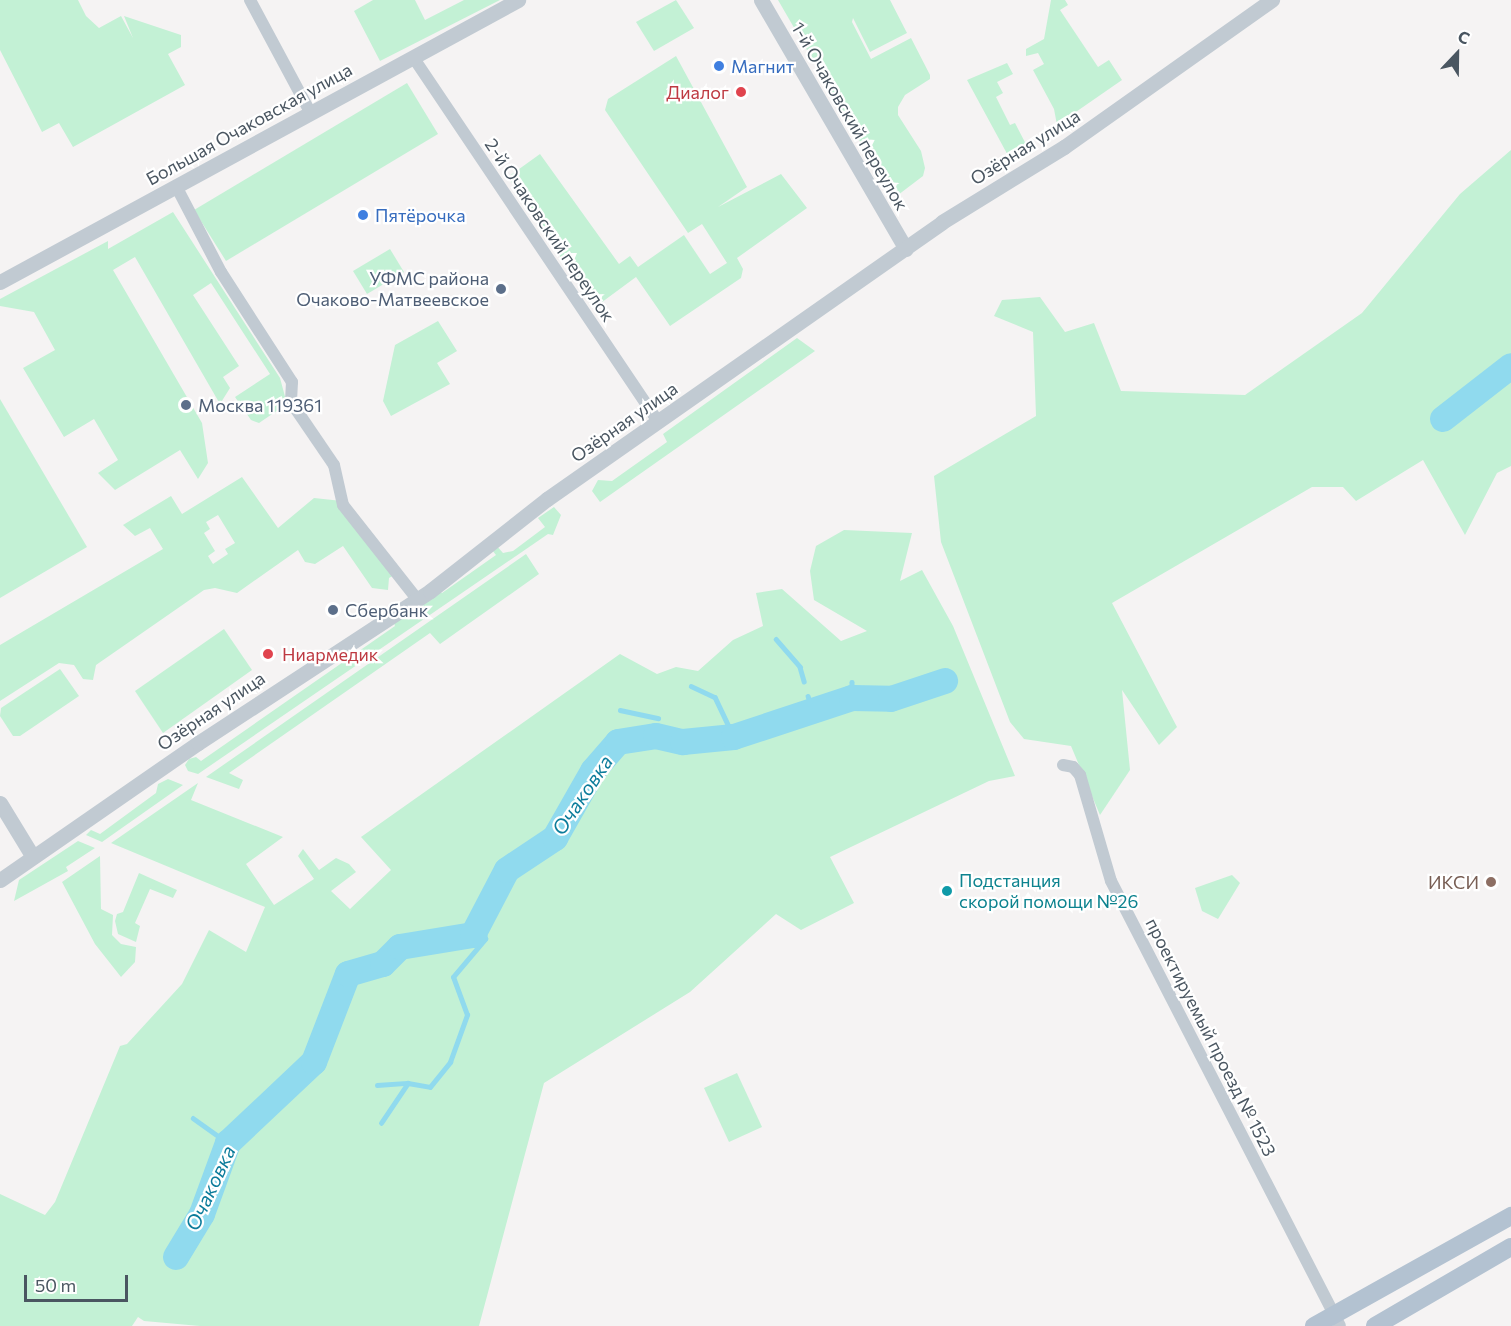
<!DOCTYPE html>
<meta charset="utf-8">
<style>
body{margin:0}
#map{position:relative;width:1511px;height:1326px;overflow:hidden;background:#f5f3f3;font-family:Commissioner,sans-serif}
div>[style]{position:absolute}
.green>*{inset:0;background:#c3f1d5}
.stream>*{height:4.5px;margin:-2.25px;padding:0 2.25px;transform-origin:2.25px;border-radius:2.25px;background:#90daee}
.river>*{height:26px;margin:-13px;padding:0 13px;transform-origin:13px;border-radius:13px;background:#90daee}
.minor>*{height:12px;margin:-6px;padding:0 6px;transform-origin:6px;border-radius:6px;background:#c1cad2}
.tertiary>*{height:15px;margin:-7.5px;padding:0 7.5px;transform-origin:7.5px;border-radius:7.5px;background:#c1cad2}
.primary>*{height:18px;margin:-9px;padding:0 9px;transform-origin:9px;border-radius:9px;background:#b3c2d1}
.dots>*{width:16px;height:16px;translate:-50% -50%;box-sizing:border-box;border:3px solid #fff;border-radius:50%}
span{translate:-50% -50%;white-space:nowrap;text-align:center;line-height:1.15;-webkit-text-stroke:4.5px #fff;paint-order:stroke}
.shop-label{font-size:18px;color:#366cbe}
.left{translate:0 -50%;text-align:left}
.health-label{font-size:18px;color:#be3a42}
.right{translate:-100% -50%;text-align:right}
.street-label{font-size:18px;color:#4a5661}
.service-label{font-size:18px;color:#4e5e75}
.culture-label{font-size:18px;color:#0d838f}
.education-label{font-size:18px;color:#785e54}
.water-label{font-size:20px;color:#0c7c9b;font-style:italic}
.north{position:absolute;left:1427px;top:24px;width:60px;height:60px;-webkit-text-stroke:4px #fff;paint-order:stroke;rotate:22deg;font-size:16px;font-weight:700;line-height:24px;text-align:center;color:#4a5661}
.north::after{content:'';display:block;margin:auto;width:21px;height:27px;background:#4a5661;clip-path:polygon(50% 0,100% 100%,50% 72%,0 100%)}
.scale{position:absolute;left:24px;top:1275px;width:104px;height:27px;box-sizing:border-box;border:3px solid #4a5661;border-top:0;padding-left:8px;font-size:18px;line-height:21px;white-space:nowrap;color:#4a5661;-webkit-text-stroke:4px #fff;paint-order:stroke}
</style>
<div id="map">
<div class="green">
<i style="clip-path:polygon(0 0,78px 0,86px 16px,99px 28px,121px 16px,133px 38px,124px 16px,181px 35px,181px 47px,168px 54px,185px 85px,73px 147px,59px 123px,42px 132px,0 50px)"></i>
<i style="clip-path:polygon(373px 0,415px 0,425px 20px,464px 0,500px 0,380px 61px,354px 11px)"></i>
<i style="clip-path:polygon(676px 0,694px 28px,654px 51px,636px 22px)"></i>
<i style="clip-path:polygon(778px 0,890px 0,907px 33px,870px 52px,853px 18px,852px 22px,871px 59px,911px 38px,930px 75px,930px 79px,905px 95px,898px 107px,898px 115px,921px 151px,925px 168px,923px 176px,898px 195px,891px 195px)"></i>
<i style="clip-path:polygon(1051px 0,1065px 0,1068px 5px,1060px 10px,1098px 67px,1109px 60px,1122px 80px,1057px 125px,1054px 109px,1033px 70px,1044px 64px,1038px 53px,1026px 56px,1026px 49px,1044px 39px)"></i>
<i style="clip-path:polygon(676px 56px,747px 187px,718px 207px,781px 174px,807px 208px,737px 258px,743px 269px,741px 278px,670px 326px,636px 277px,594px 308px,508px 177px,540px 154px,619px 264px,630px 256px,638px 267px,684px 235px,710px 274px,727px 263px,702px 224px,688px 233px,605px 110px,608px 99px)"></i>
<i style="clip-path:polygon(1007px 63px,1013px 74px,997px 82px,1003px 93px,996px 97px,1010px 125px,1015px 123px,1029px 150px,1011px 161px,967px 80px)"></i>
<i style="clip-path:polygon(407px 83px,438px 134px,226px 261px,194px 210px)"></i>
<i style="clip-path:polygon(1511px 150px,1511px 466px,1497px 473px,1465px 535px,1423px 460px,1356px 501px,1343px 487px,1312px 487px,1112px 603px,1177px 727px,1159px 745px,1122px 690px,1130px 770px,1100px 815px,1071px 746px,1024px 739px,1010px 722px,941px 542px,934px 476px,1036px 416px,1033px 332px,994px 316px,1002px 300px,1040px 297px,1065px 332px,1094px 323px,1121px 391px,1245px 395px,1362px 313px,1460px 194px)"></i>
<i style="clip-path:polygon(173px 212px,280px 378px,287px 404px,259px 423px,251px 420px,235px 397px,270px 374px,211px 283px,193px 295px,239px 366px,223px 377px,230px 388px,220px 404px,135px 257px,113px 270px,202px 423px,208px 463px,198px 479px,180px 450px,115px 490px,98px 473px,118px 460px,94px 419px,64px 437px,23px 368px,55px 350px,34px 312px,0 306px,0 299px,108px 241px,108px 249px)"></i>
<i style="clip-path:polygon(390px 249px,404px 272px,367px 294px,353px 271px)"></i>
<i style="clip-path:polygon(438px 321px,457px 351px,437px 363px,450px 384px,391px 416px,383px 401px,395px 345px)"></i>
<i style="clip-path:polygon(797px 338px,815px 351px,600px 502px,592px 491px,598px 480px,612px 481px,667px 442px,663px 434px)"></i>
<i style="clip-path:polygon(0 399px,87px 547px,0 598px)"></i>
<i style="clip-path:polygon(evenodd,242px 477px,278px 528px,314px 498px,342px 501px,396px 574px,389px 578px,388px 590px,372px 588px,343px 546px,315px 564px,305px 562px,298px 550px,237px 593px,215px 588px,204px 590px,96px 665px,93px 680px,83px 679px,74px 665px,59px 663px,0 701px,0 645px,163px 549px,150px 528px,135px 536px,123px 525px,171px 496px,182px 514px,242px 477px,218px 515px,235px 543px,225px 549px,228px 554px,213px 564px,208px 556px,215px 551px,204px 533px,210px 529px,206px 522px,218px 515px)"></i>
<i style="clip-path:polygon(554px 507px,561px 515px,553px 535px,548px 534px,198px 774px,188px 771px,185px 765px,189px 759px,196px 757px,201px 761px,395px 626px,393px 620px,437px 590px,442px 593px,496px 555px,492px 550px,496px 545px,503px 553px,513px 551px,545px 527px,538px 518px)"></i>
<i style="clip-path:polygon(844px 530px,912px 533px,900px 581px,922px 570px,953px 626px,1015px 776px,989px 781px,830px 857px,854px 903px,801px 930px,776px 914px,690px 992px,544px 1083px,479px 1326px,200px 1326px,144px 1321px,138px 1317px,132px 1326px,0 1326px,0 1194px,45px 1215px,55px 1202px,120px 1046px,127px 1044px,182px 984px,209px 930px,246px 952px,265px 907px,111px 843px,198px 783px,191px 800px,283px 837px,246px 864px,274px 905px,314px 879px,298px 856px,303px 849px,319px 870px,336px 858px,349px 864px,356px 872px,331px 891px,350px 909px,391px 870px,361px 837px,620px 654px,657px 674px,676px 667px,698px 671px,733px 640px,763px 626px,756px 593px,782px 589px,841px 641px,867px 631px,814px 600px,810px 571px,816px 546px)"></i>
<i style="clip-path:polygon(526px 554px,539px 574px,440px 644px,430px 633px,229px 773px,243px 780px,239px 789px,206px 777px)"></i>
<i style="clip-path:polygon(224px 629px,252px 670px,163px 733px,135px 691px)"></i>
<i style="clip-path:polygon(60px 669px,79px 696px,20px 736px,13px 736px,0 716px,1px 708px)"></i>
<i style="clip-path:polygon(168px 779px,183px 785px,102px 842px,86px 835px,91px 830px,100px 834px,156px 793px,158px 784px)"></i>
<i style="clip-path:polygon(78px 841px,95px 848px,66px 867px,68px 871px,14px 901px,19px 880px)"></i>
<i style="clip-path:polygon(100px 856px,101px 909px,113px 915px,112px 935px,121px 944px,136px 947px,135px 962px,121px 977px,95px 944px,62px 882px)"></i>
<i style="clip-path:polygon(139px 873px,177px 890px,173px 898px,150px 889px,135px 923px,140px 926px,136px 942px,118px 934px,115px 921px,117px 914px,123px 912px)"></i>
<i style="clip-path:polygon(1232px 875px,1240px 883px,1218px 919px,1202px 911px,1195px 888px)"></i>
<i style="clip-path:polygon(737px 1073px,762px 1127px,729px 1142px,704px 1088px)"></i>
</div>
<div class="stream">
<i style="left:776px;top:639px;width:37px;rotate:49deg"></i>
<i style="left:800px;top:667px;width:15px;rotate:74deg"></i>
<i style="left:852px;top:682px;width:16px;rotate:90deg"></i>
<i style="left:691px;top:686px;width:26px;rotate:25deg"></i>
<i style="left:715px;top:697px;width:44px;rotate:64.6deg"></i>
<i style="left:808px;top:696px;width:19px;rotate:72deg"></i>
<i style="left:620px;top:710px;width:39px;rotate:12deg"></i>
<i style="left:377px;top:1085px;width:30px;rotate:-4deg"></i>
<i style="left:193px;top:1118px;width:43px;rotate:35.5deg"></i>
<i style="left:381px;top:1123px;width:48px;rotate:-56deg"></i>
<i style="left:408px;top:1083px;width:22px;rotate:10deg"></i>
<i style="left:430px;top:1087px;width:32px;rotate:-51deg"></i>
<i style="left:450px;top:1062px;width:50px;rotate:-70.1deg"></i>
<i style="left:467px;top:1015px;width:40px;rotate:-110.2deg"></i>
<i style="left:453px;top:977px;width:50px;rotate:-49.9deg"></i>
<i style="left:485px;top:939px;width:22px;rotate:-98deg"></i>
</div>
<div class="river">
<i style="left:1443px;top:419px;width:86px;rotate:-37.9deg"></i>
<i style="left:176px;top:1257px;width:50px;rotate:-58.8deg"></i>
<i style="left:202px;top:1214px;width:76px;rotate:-69.9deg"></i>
<i style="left:228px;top:1143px;width:118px;rotate:-43.3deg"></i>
<i style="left:314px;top:1062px;width:94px;rotate:-68.9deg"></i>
<i style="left:348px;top:974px;width:36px;rotate:-16deg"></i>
<i style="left:383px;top:964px;width:24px;rotate:-45deg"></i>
<i style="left:400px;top:947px;width:74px;rotate:-9.3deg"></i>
<i style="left:473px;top:935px;width:73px;rotate:-62.4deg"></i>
<i style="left:507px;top:870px;width:58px;rotate:-33.7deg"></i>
<i style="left:555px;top:838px;width:77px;rotate:-60.4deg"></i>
<i style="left:593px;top:771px;width:38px;rotate:-49deg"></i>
<i style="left:618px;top:742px;width:38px;rotate:-9deg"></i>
<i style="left:656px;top:736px;width:28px;rotate:13deg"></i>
<i style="left:683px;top:742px;width:51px;rotate:-5.6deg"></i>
<i style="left:734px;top:737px;width:124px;rotate:-18.3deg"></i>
<i style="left:852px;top:698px;width:39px;rotate:1deg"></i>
<i style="left:891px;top:699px;width:57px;rotate:-18.4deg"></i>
</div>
<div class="minor">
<i style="left:250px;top:0;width:127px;rotate:61.8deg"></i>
<i style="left:413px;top:57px;width:440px;rotate:56.1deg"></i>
<i style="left:176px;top:186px;width:97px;rotate:62.4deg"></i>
<i style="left:221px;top:272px;width:131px;rotate:57.2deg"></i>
<i style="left:292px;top:382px;width:20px;rotate:93deg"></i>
<i style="left:291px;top:402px;width:76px;rotate:55.7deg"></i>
<i style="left:334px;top:465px;width:41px;rotate:77.3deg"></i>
<i style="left:343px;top:505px;width:120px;rotate:51.8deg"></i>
<i style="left:1063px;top:765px;width:10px;rotate:11deg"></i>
<i style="left:1073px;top:767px;width:11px;rotate:49deg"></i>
<i style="left:1080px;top:775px;width:110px;rotate:73.7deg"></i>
<i style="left:1111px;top:881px;width:500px;rotate:62.77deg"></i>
</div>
<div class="tertiary">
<i style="left:761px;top:0;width:288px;rotate:59.8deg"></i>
<i style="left:0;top:282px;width:590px;rotate:-28.56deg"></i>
<i style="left:0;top:803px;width:63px;rotate:58.6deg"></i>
<i style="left:0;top:880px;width:241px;rotate:-34.7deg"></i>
<i style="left:198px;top:743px;width:277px;rotate:-33.2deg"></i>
<i style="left:430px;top:591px;width:149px;rotate:-38.2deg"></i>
<i style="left:547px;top:499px;width:482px;rotate:-35deg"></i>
<i style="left:942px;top:222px;width:143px;rotate:-31.6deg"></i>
<i style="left:1064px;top:147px;width:255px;rotate:-35.3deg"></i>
</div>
<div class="primary">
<i style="left:1314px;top:1326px;width:226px;rotate:-29.2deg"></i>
<i style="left:1375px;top:1326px;width:157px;rotate:-30.2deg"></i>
</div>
<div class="dots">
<i style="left:719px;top:66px;background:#3f7fe0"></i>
<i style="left:741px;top:92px;background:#e0444e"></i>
<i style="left:363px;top:215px;background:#3f7fe0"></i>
<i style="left:501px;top:289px;background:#5c6f8a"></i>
<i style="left:186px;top:405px;background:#5c6f8a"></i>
<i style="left:333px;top:610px;background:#5c6f8a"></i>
<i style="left:268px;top:654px;background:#e0444e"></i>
<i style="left:1491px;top:882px;background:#8d6e63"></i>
<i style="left:947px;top:891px;background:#0f9aa8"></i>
</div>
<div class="shop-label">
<span class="left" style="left:731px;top:66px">Магнит</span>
<span class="left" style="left:375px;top:215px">Пятёрочка</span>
</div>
<div class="health-label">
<span class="right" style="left:729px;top:92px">Диалог</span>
<span class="left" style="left:282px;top:654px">Ниармедик</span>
</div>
<div class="street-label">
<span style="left:850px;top:116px;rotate:60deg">1-й Очаковский переулок</span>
<span style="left:249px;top:124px;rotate:-29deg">Большая Очаковская улица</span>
<span style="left:1025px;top:147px;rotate:-32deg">Озёрная улица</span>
<span style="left:550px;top:230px;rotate:56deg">2-й Очаковский переулок</span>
<span style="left:624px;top:422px;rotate:-35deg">Озёрная улица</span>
<span style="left:211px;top:711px;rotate:-34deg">Озёрная улица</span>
<span style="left:1211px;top:1037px;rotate:63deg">проектируемый проезд № 1523</span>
</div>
<div class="service-label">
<span class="right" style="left:489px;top:289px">УФМС района<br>Очаково-Матвеевское</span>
<span class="left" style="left:198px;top:405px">Москва 119361</span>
<span class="left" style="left:345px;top:610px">Сбербанк</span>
</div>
<div class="culture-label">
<span class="left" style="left:959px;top:891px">Подстанция<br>скорой помощи №26</span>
</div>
<div class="education-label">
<span class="right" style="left:1479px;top:882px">ИКСИ</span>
</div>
<div class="water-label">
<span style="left:582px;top:795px;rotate:-56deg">Очаковка</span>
<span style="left:210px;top:1188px;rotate:-65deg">Очаковка</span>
</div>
<div class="north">С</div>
<div class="scale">50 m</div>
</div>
